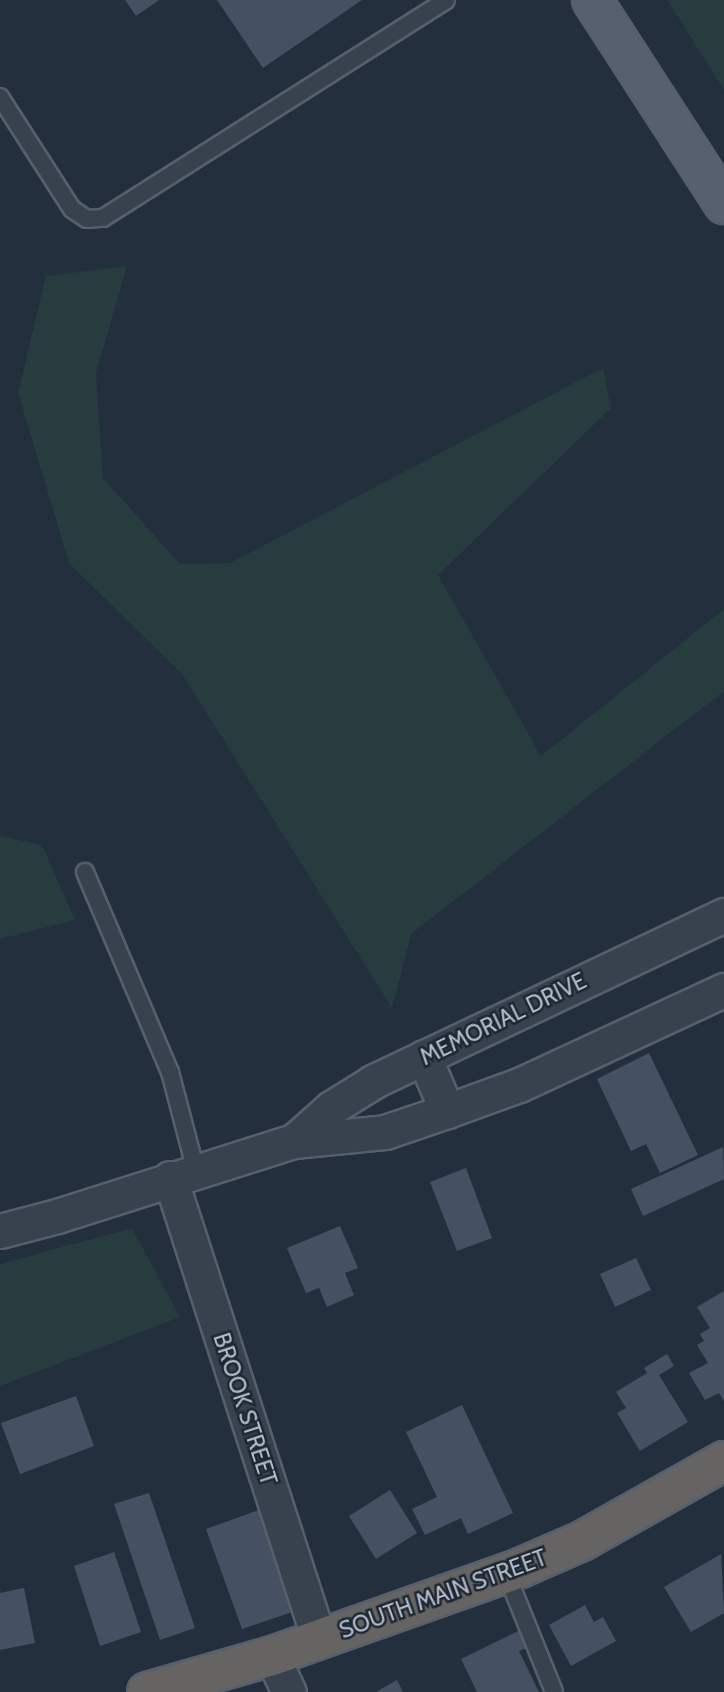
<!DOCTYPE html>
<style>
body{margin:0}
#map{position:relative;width:724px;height:1692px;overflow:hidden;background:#242f3e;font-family:Cabin,sans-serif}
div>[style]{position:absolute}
.green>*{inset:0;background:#263c3f}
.building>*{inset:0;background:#455162}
.roads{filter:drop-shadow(2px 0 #565f6c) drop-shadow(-2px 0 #565f6c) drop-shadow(0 2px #565f6c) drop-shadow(0 -2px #565f6c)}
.service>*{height:16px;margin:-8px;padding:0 8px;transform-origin:8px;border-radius:8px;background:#38414e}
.minor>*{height:33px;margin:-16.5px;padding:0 16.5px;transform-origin:16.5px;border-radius:16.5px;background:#38414e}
.primary>*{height:38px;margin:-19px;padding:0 19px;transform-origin:19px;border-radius:19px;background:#56606e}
.trunk>*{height:38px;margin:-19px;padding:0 19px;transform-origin:19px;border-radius:19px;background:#656462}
span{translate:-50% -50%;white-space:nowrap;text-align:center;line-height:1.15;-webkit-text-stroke:5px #1d2633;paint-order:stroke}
.street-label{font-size:23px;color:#b4bcc9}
</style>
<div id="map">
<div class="green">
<i style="clip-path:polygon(667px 0,724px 0,724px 90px)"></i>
<i style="clip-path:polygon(127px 266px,96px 373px,103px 478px,180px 564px,230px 563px,603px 368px,611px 408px,438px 575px,541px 756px,724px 609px,724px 691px,411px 934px,392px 1008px,182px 674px,69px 563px,18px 393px,46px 276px)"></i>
<i style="clip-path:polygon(0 836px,42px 845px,75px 920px,0 939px)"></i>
<i style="clip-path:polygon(132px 1228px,180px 1317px,0 1386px,0 1264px)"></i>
</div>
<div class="building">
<i style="clip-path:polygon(125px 0,159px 0,136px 16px)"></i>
<i style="clip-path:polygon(217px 0,362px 0,263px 68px)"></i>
<i style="clip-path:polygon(649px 1053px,698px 1155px,660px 1173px,646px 1144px,631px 1151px,597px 1079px)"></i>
<i style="clip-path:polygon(723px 1147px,724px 1179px,643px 1216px,631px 1189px)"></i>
<i style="clip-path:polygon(466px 1168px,492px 1238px,457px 1251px,430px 1182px)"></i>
<i style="clip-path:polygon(340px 1226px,358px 1268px,345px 1273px,354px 1295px,327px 1307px,319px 1288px,306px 1293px,287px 1248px)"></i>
<i style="clip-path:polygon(636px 1258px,651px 1290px,615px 1307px,600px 1274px)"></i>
<i style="clip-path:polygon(724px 1291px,724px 1401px,719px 1393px,705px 1400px,689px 1373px,708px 1363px,697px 1345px,704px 1341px,700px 1334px,710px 1328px,697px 1307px)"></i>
<i style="clip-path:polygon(667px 1354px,674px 1366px,659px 1375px,688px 1422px,640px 1451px,617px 1413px,626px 1408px,616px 1392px,647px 1373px,644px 1368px)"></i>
<i style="clip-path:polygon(76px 1396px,94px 1446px,20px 1474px,1px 1423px)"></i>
<i style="clip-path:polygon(462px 1405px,513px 1513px,468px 1534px,461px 1518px,425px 1535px,412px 1509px,437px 1497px,406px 1432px)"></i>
<i style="clip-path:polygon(390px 1490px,417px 1533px,376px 1559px,349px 1516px)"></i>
<i style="clip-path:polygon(149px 1493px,195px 1628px,160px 1640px,114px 1504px)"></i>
<i style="clip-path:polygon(259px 1510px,295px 1611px,242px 1629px,206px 1529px)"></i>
<i style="clip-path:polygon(114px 1552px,141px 1632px,100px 1646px,74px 1566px)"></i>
<i style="clip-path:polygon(721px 1554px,724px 1613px,691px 1632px,664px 1587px)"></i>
<i style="clip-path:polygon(24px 1588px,35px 1643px,0 1650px,0 1593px)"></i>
<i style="clip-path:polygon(585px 1605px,594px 1622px,603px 1617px,616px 1641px,571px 1666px,549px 1625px)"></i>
<i style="clip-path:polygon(522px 1629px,530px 1646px,519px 1651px,539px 1692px,477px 1692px,461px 1659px)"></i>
<i style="clip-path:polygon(397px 1680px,403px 1692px,376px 1692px)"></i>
</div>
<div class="roads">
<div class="service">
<i style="left:0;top:97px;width:133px;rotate:57.3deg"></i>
<i style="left:72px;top:209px;width:18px;rotate:34deg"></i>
<i style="left:87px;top:219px;width:16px;rotate:-4deg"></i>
<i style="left:103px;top:218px;width:406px;rotate:-32.4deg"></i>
<i style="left:85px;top:872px;width:217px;rotate:67deg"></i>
<i style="left:170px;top:1072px;width:102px;rotate:75.3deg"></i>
<i style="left:506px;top:1573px;width:128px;rotate:68deg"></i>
</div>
<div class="minor">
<i style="left:724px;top:915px;width:389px;rotate:154.6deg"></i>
<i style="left:373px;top:1082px;width:49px;rotate:148.2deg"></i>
<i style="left:331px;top:1108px;width:50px;rotate:138.3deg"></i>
<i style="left:294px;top:1141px;width:91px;rotate:-5.6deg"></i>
<i style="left:385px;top:1132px;width:65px;rotate:-18.7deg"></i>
<i style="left:447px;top:1111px;width:77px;rotate:-19.9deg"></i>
<i style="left:519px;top:1085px;width:226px;rotate:-24.9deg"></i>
<i style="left:424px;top:1057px;width:59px;rotate:66.9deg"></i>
<i style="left:170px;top:1178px;width:484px;rotate:72.1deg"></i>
<i style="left:0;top:1231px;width:59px;rotate:-14.7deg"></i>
<i style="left:57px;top:1216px;width:249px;rotate:-17.6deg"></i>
<i style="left:272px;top:1656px;width:40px;rotate:65deg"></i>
</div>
<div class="primary">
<i style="left:592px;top:0;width:243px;rotate:57.1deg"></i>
</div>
<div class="trunk">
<i style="left:147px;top:1692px;width:130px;rotate:-16.1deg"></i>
<i style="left:272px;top:1656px;width:263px;rotate:-19.5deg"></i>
<i style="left:520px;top:1568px;width:68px;rotate:-23.5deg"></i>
<i style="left:582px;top:1541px;width:163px;rotate:-29.4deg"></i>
</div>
</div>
<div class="street-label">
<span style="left:503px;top:1019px;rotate:-26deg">MEMORIAL DRIVE</span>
<span style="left:245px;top:1409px;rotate:72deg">BROOK STREET</span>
<span style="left:443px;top:1594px;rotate:-20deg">SOUTH MAIN STREET</span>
</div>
</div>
